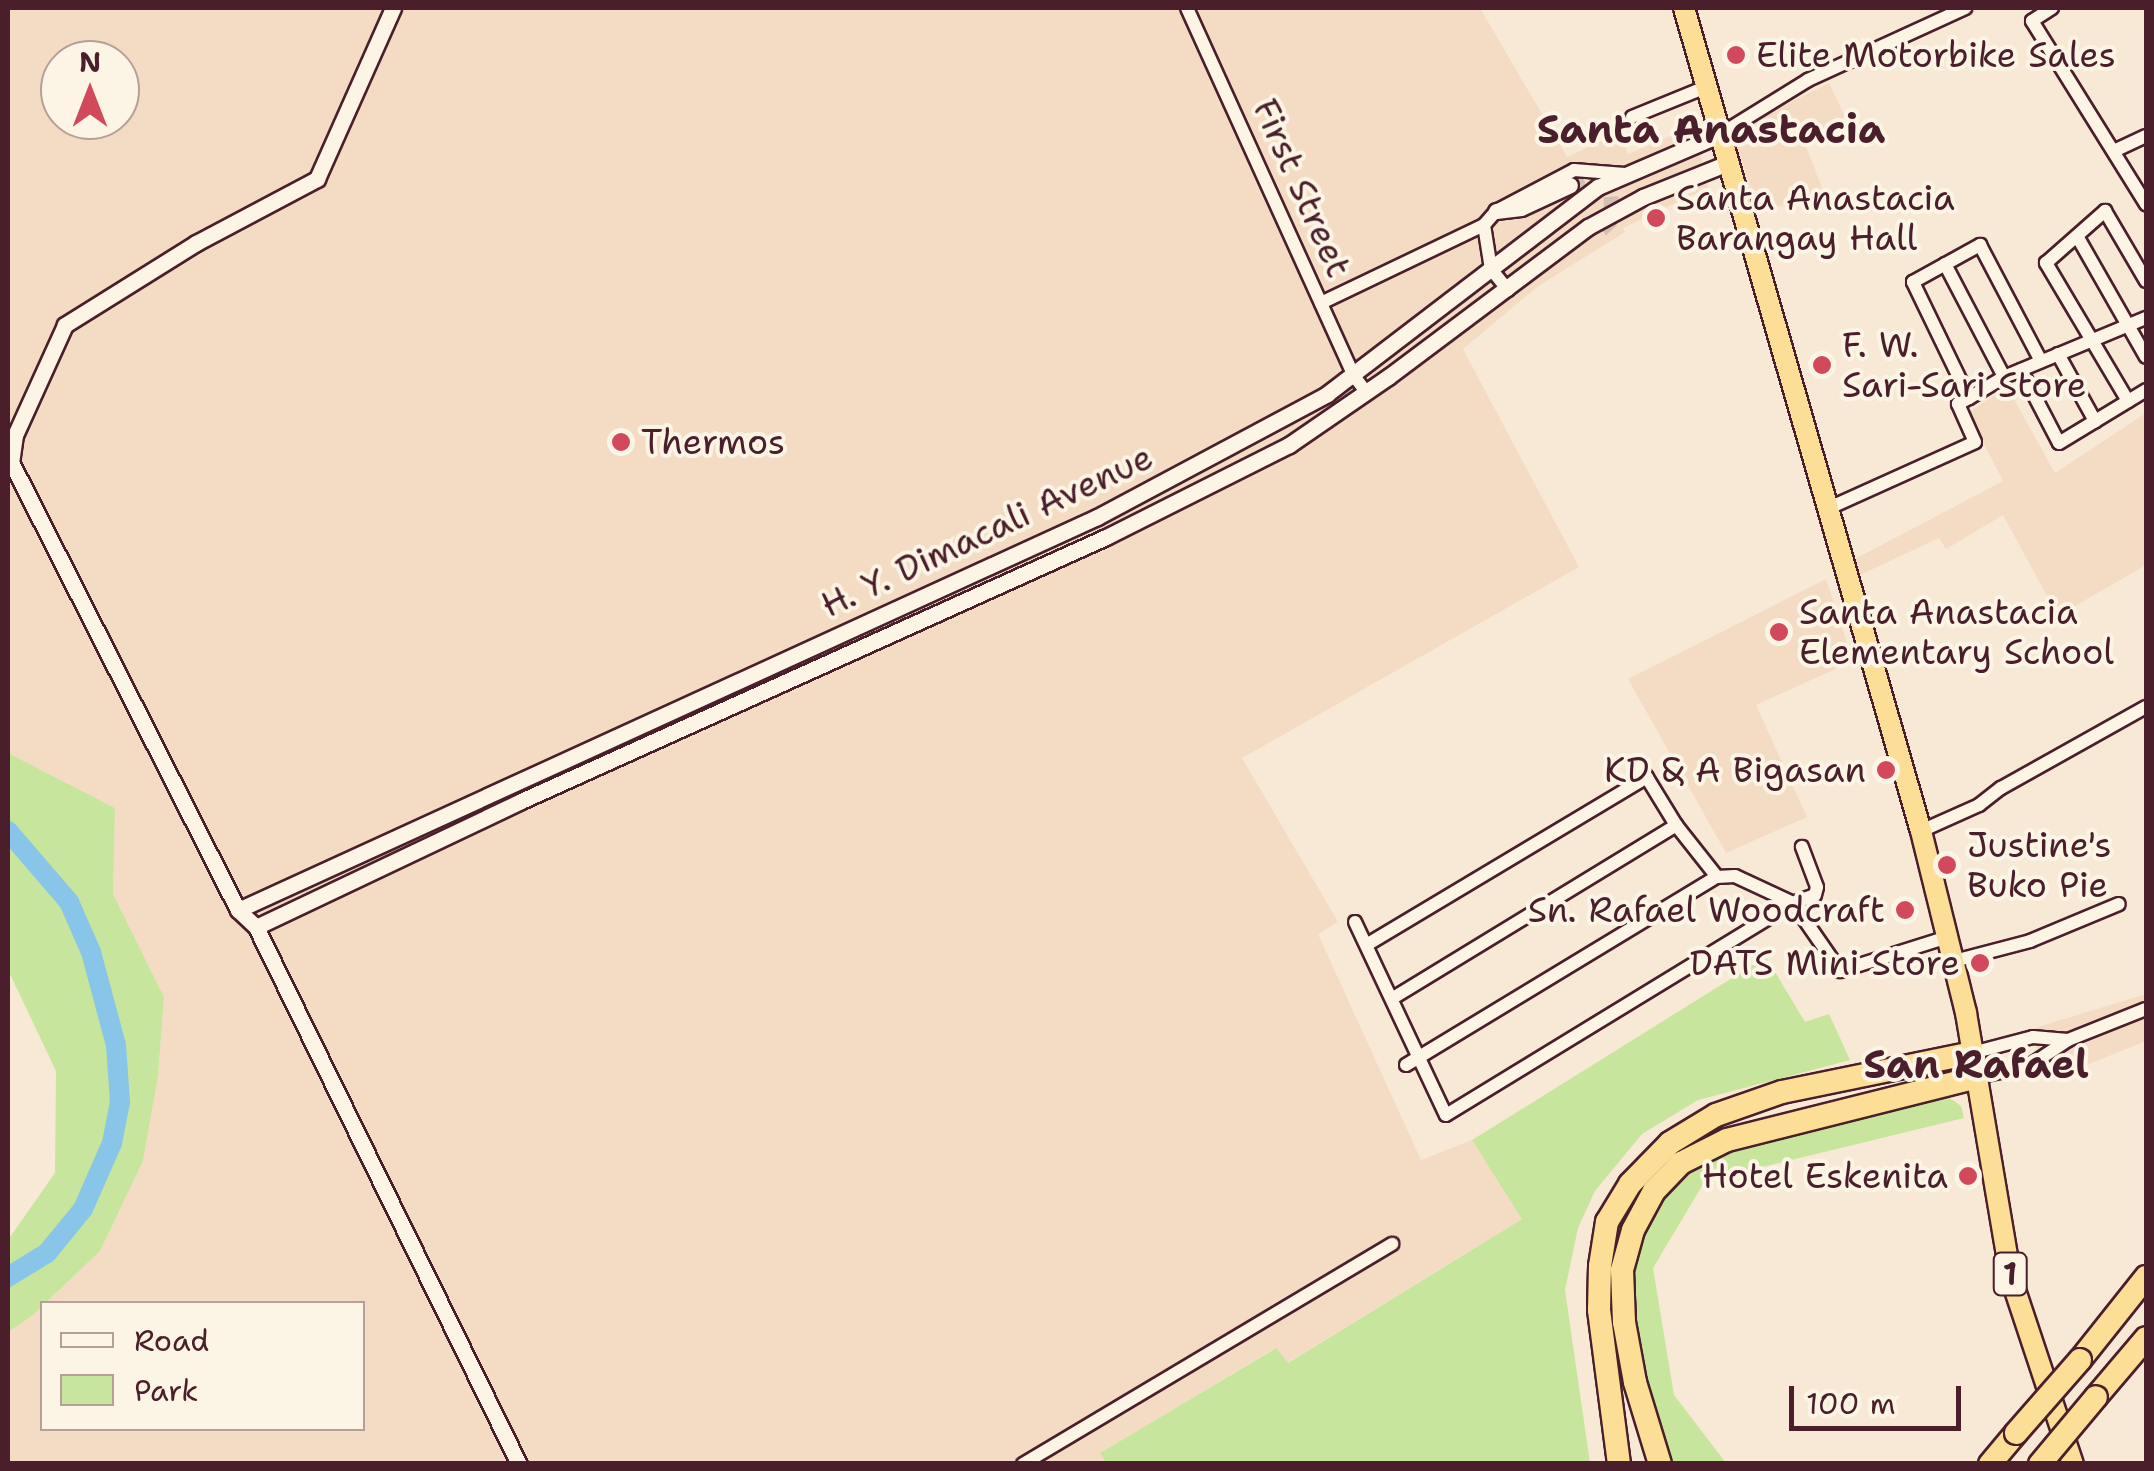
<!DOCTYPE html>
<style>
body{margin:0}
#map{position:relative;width:2154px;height:1471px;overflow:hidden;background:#f8e9d6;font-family:"Shantell Sans",sans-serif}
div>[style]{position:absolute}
.built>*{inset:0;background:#f4dbc4}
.green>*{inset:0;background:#c7e59c}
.river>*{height:20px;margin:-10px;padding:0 10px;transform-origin:10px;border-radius:10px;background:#89c5e9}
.tertiary-tunnel>*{height:15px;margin-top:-7.5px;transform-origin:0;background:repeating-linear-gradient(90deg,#d5c1b4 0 15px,transparent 0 23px)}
.roads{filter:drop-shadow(2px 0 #4a1f2b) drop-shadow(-2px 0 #4a1f2b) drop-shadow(0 2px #4a1f2b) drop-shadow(0 -2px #4a1f2b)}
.minor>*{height:12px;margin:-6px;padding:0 6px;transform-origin:6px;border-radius:6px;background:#fcf5e5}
.tertiary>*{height:15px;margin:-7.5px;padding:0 7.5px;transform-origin:7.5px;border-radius:7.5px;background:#fcf5e5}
.trunk>*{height:20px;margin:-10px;padding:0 10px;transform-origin:10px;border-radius:10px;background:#fdde96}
.motorway>*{height:22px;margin:-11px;padding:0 11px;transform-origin:11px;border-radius:11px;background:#fdde96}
.bridges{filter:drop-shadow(2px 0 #4a1f2b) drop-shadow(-2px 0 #4a1f2b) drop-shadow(0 2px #4a1f2b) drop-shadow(0 -2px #4a1f2b)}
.motorway-bridge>*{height:22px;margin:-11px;padding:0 11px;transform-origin:11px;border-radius:11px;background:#fdde96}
.dots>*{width:28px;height:28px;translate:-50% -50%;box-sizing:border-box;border:5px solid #fcf5e5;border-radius:50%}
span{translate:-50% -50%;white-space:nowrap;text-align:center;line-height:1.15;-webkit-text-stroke:8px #fcf5e5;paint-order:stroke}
.shield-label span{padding:2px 8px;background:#fcf5e5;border:2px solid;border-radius:8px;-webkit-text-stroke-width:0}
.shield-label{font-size:32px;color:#4a1f2b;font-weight:700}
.poi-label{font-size:35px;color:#4a1f2b}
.left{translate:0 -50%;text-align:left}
.right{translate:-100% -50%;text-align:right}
.street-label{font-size:35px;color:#4a1f2b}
.quarter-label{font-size:40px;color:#4a1f2b;font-weight:700}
.frame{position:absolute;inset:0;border:10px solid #4a1f2b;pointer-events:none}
.legend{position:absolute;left:40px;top:1301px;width:325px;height:130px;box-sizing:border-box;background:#fcf5e5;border:2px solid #b59f9b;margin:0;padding:12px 18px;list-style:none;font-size:30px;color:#4a1f2b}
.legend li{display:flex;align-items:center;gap:20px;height:50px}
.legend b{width:50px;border:2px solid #b59f9b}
.north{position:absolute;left:40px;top:40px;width:100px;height:100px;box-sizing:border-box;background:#fcf5e5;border:2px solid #b59f9b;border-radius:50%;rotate:0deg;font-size:28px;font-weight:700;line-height:40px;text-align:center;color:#4a1f2b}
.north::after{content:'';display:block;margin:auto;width:35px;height:45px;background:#d1495b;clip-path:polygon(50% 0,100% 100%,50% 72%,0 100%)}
.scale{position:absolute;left:1789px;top:1386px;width:172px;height:45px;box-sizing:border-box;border:5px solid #4a1f2b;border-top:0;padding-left:12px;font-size:30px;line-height:35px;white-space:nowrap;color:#4a1f2b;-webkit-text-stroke:8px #fcf5e5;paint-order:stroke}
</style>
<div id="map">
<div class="built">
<i style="clip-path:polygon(evenodd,8px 8px,1480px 8px,1567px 157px,1619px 133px,1628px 154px,1694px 126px,1708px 188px,1623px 228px,1625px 232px,1537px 287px,1463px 349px,1579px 567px,1242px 758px,1338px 922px,1318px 934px,1421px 1160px,1472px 1140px,1523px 1218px,1287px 1363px,1275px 1348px,1100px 1453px,1106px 1463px,8px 1464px,8px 1332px,42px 1306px,42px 1428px,362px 1428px,362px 1304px,46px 1303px,100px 1251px,143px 1161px,158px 1076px,164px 997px,113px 894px,115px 808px,8px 753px,8px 8px,60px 60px,120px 60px,120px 120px,60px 120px,60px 60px)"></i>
<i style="clip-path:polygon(1829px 83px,1852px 131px,1805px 144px,1824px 193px,1759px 212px,1734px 139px,1763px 116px)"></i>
<i style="clip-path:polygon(2007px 387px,2055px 473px,2146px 413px,2146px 565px,2058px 616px,2003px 515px,1946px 549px,1939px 538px,1860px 575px,1855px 559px,2003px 481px,1968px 413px)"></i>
<i style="clip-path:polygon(1826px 579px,1853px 661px,1756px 705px,1807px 817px,1726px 853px,1628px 679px)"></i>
<i style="clip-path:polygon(2146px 994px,2146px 1041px,2052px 1079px,2028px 1030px)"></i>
</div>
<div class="green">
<i style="clip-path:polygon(8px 753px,115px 808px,113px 894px,164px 997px,158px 1076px,143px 1161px,100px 1251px,33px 1315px,8px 1332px,8px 1240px,55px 1173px,56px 1071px,8px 970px)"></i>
<i style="clip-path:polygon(1766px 957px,1805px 1022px,1829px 1014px,1850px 1060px,1698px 1100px,1642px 1134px,1595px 1191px,1578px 1228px,1565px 1290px,1590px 1463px,1106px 1463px,1100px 1453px,1276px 1348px,1288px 1363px,1522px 1219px,1472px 1140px)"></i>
<i style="clip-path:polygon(1933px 1097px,1948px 1097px,1961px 1106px,1964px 1118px,1705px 1181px,1653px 1268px,1674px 1395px,1726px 1463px,1662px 1463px,1651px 1429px,1633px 1297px,1635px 1260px,1645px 1225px,1666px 1194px,1688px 1173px,1722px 1153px)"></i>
</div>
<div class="river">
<i style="left:8px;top:831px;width:94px;rotate:49.3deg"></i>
<i style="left:69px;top:902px;width:55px;rotate:66.3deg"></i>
<i style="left:91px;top:952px;width:96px;rotate:75deg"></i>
<i style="left:116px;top:1045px;width:57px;rotate:86deg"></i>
<i style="left:120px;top:1102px;width:42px;rotate:101deg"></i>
<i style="left:112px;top:1143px;width:72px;rotate:113.7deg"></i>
<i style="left:83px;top:1209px;width:57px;rotate:129.3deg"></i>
<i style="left:47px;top:1253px;width:46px;rotate:148.4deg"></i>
</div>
<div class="tertiary-tunnel">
<i style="left:1570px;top:185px;width:23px;rotate:-10deg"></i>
<i style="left:1593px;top:181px;width:23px;rotate:40deg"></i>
<i style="left:1611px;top:196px;width:23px;rotate:88deg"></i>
<i style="left:1612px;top:219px;width:23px;rotate:137deg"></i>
</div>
<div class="roads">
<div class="minor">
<i style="left:1187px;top:8px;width:404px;rotate:65.6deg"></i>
<i style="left:1354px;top:376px;width:20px;rotate:53deg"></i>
<i style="left:2052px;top:8px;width:24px;rotate:147deg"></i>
<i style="left:2032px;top:21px;width:216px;rotate:58.1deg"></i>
<i style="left:1632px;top:117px;width:80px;rotate:-22.1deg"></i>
<i style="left:1719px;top:135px;width:105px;rotate:-31.7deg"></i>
<i style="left:1808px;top:80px;width:173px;rotate:-24.6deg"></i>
<i style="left:2116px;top:150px;width:33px;rotate:-25deg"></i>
<i style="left:1484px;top:225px;width:45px;rotate:81deg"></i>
<i style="left:1491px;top:269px;width:27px;rotate:51deg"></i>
<i style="left:2077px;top:236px;width:139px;rotate:60.3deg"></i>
<i style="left:1945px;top:264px;width:127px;rotate:62.4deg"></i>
<i style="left:1321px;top:303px;width:181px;rotate:-25.6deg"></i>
<i style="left:1484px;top:225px;width:18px;rotate:-49deg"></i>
<i style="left:1496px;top:211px;width:88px;rotate:-27.7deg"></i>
<i style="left:1574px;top:170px;width:51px;rotate:4.5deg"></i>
<i style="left:2058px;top:354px;width:77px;rotate:61.1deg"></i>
<i style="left:2021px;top:370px;width:82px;rotate:62.5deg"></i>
<i style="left:2059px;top:443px;width:102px;rotate:-31.3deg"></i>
<i style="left:1969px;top:398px;width:129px;rotate:-115.8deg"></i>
<i style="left:1913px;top:282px;width:77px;rotate:-28.9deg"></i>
<i style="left:1980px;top:245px;width:131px;rotate:62.3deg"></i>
<i style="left:2128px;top:401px;width:161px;rotate:-120.7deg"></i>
<i style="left:2046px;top:263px;width:79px;rotate:-41.4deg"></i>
<i style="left:2105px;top:211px;width:81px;rotate:59.6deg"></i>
<i style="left:1829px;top:508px;width:160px;rotate:-24.3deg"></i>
<i style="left:1975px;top:442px;width:42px;rotate:-114.1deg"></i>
<i style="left:1958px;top:404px;width:13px;rotate:-29deg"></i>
<i style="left:1969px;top:398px;width:41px;rotate:-31deg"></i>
<i style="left:2004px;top:377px;width:154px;rotate:-22.6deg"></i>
<i style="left:1638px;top:763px;width:73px;rotate:58.5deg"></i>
<i style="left:1676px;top:825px;width:66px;rotate:51.7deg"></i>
<i style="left:1921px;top:831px;width:64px;rotate:-24.1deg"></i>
<i style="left:1979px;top:805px;width:28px;rotate:-38deg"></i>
<i style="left:2001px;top:788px;width:166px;rotate:-29.2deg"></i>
<i style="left:1355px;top:922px;width:213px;rotate:64.8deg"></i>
<i style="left:1446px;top:1115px;width:407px;rotate:-31.4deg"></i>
<i style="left:1793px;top:903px;width:23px;rotate:-20deg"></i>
<i style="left:1815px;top:895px;width:8px;rotate:-76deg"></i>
<i style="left:1817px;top:887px;width:43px;rotate:-110.6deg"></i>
<i style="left:1368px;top:944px;width:325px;rotate:-30.9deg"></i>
<i style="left:1954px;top:961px;width:79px;rotate:-14.7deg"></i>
<i style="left:2030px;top:941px;width:96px;rotate:-22.6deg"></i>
<i style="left:1393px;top:998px;width:332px;rotate:-31.4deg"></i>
<i style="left:1972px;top:1053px;width:63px;rotate:-14.7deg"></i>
<i style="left:2033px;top:1037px;width:35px;rotate:5deg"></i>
<i style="left:1406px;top:1065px;width:363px;rotate:-31.2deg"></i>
<i style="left:1717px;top:877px;width:18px;rotate:-3deg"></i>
<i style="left:1735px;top:876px;width:64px;rotate:25deg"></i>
<i style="left:1793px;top:903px;width:83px;rotate:55.3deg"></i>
<i style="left:1840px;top:971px;width:113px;rotate:-17.5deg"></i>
<i style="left:1977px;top:1077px;width:53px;rotate:-11.9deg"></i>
<i style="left:2029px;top:1066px;width:47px;rotate:-33.7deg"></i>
<i style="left:2068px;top:1040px;width:84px;rotate:-21.7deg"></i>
<i style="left:1023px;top:1464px;width:430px;rotate:-30.8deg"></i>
</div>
<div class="tertiary">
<i style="left:393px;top:8px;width:187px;rotate:114deg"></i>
<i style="left:317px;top:179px;width:137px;rotate:152.1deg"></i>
<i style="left:196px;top:243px;width:155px;rotate:148deg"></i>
<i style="left:65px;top:325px;width:121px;rotate:114.4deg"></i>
<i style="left:15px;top:435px;width:27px;rotate:98deg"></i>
<i style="left:11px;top:462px;width:502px;rotate:63.13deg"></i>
<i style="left:238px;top:910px;width:25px;rotate:43deg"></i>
<i style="left:256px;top:927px;width:598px;rotate:63.91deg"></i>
<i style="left:1496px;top:211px;width:25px;rotate:-7deg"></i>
<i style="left:1521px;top:208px;width:54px;rotate:-25.1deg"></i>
<i style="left:238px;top:910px;width:945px;rotate:-24.58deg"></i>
<i style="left:1097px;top:517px;width:261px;rotate:-28.1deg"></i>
<i style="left:1327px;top:394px;width:341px;rotate:-37.4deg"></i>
<i style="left:1598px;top:187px;width:132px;rotate:-23.3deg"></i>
<i style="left:256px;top:927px;width:293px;rotate:-25.4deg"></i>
<i style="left:521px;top:801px;width:642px;rotate:-24.29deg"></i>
<i style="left:1106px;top:537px;width:205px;rotate:-26.7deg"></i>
<i style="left:1289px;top:445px;width:120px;rotate:-34.5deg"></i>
<i style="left:1388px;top:377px;width:250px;rotate:-36.9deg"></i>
<i style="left:1588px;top:227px;width:63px;rotate:-28.6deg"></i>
<i style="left:1643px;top:197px;width:92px;rotate:-21.8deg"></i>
</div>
<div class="trunk">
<i style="left:1684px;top:8px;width:856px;rotate:73.94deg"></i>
<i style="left:1921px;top:831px;width:187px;rotate:76.1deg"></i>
<i style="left:1966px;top:1013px;width:269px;rotate:80.4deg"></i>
<i style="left:2011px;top:1278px;width:196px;rotate:71.6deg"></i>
</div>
<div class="motorway">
<i style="left:2080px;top:1360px;width:106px;rotate:-51.5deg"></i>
<i style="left:2096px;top:1397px;width:77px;rotate:-49.7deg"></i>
<i style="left:1619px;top:1464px;width:155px;rotate:-97.4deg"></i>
<i style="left:1599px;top:1310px;width:44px;rotate:-88.7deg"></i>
<i style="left:1600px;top:1266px;width:45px;rotate:-81deg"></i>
<i style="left:1607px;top:1222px;width:44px;rotate:-58.8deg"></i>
<i style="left:1630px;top:1184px;width:57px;rotate:-45.7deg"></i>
<i style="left:1670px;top:1143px;width:54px;rotate:-31.3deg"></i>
<i style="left:1716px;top:1115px;width:70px;rotate:-19.2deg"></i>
<i style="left:1782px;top:1092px;width:194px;rotate:-11.6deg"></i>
<i style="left:1660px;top:1464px;width:86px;rotate:-107deg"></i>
<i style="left:1635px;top:1382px;width:61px;rotate:-100.4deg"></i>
<i style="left:1624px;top:1322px;width:52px;rotate:-92.2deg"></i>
<i style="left:1622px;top:1270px;width:41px;rotate:-74.6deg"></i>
<i style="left:1633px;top:1230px;width:44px;rotate:-61.7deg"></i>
<i style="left:1654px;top:1191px;width:39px;rotate:-46deg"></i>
<i style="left:1681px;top:1163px;width:51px;rotate:-26.6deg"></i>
<i style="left:1727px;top:1140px;width:258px;rotate:-14.1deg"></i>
<i style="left:1990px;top:1464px;width:40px;rotate:-50deg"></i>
</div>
</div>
<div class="bridges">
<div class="motorway-bridge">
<i style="left:2016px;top:1433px;width:97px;rotate:-48.8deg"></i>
<i style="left:2040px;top:1464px;width:87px;rotate:-50.1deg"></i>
</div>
</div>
<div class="dots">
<i style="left:1736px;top:55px;background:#d1495b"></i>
<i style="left:1656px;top:218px;background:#d1495b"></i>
<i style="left:1822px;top:365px;background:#d1495b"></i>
<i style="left:621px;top:442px;background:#d1495b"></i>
<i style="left:1779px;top:632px;background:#d1495b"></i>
<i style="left:1886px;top:770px;background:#d1495b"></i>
<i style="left:1947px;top:865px;background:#d1495b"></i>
<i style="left:1905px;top:910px;background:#d1495b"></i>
<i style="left:1980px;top:963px;background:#d1495b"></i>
<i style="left:1968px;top:1176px;background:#d1495b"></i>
</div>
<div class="shield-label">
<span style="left:2010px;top:1274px">1</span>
</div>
<div class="poi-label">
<span class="left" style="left:1756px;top:55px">Elite Motorbike Sales</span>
<span class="left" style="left:1676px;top:218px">Santa Anastacia<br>Barangay Hall</span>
<span class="left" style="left:1842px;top:365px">F. W.<br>Sari-Sari Store</span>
<span class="left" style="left:641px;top:442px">Thermos</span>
<span class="left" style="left:1799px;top:632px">Santa Anastacia<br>Elementary School</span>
<span class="right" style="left:1866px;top:770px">KD &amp; A Bigasan</span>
<span class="left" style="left:1967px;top:865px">Justine's<br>Buko Pie</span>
<span class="right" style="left:1885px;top:910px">Sn. Rafael Woodcraft</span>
<span class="right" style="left:1960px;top:963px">DATS Mini Store</span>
<span class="right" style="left:1948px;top:1176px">Hotel Eskenita</span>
</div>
<div class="street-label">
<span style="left:1302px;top:188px;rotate:66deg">First Street</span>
<span style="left:987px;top:531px;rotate:-25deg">H. Y. Dimacali Avenue</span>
</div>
<div class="quarter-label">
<span style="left:1711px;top:129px">Santa Anastacia</span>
<span style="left:1976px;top:1064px">San Rafael</span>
</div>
<div class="frame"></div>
<ul class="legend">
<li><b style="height:12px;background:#fcf5e5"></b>Road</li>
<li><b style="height:28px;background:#c7e59c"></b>Park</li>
</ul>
<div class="north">N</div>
<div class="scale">100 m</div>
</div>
